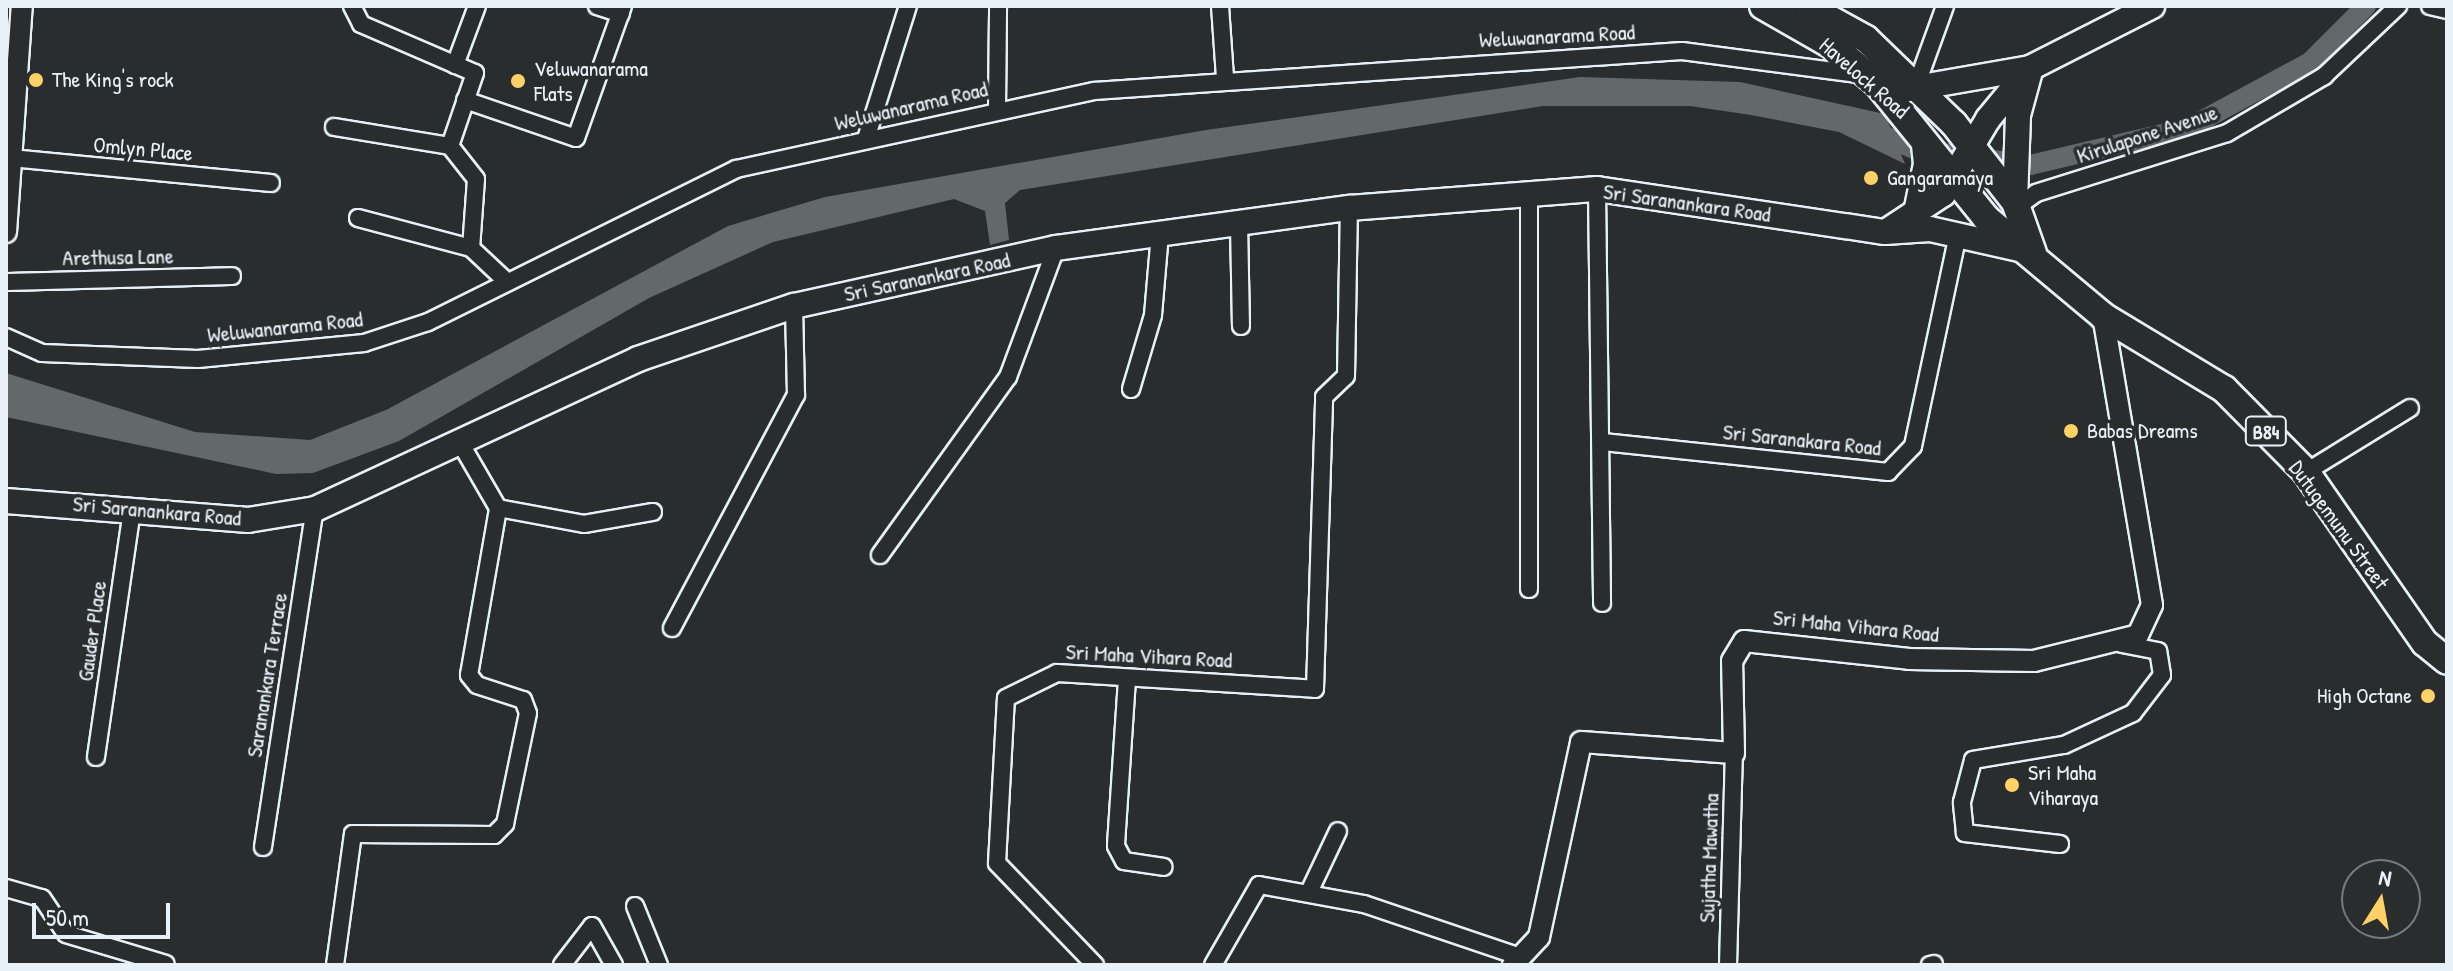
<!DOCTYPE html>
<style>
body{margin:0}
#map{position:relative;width:2453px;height:971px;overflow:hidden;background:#2a2d2e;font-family:"Patrick Hand",sans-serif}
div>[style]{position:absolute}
.water>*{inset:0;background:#63686b}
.canal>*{height:20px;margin:-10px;padding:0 10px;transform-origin:10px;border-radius:10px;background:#63686b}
.roads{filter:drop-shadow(2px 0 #e8f1f8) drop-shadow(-2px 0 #e8f1f8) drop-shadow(0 2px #e8f1f8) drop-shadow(0 -2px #e8f1f8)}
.minor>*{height:16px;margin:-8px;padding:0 8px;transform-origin:8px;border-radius:8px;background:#2a2d2e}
.tertiary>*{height:20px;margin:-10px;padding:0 10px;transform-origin:10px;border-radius:10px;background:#2a2d2e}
.secondary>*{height:24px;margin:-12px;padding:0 12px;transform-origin:12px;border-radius:12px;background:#2a2d2e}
.primary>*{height:26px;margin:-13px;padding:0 13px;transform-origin:13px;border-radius:13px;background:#2a2d2e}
.dots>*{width:22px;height:22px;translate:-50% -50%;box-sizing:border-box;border:4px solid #2a2d2e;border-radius:50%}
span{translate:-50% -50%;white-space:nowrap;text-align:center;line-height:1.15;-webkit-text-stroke:7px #2a2d2e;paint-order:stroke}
.shield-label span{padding:2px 6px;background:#2a2d2e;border:2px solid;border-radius:6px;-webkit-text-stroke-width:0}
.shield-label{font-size:20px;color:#e8f1f8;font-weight:700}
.street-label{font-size:22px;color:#e8f1f8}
.poi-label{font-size:22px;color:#e8f1f8}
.left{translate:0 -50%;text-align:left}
.right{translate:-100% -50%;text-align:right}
.frame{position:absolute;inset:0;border:8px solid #e8f1f8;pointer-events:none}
.north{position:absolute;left:2341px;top:859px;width:80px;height:80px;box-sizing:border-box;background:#2a2d2e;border:2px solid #767b7f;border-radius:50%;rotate:11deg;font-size:22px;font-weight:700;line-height:32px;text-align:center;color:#e8f1f8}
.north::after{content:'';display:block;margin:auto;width:28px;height:36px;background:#ffd166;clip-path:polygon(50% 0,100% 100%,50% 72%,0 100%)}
.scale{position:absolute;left:32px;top:903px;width:138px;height:36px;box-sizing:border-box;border:4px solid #e8f1f8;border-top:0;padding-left:10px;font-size:24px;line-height:28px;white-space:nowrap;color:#e8f1f8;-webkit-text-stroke:6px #2a2d2e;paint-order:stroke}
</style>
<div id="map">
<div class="water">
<i style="clip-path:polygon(1580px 77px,1740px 82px,1885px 114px,1905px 164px,1839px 132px,1751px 115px,1690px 106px,1543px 106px,1020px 190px,1005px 203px,1009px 240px,990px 245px,985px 211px,954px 199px,773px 242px,649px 298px,399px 441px,313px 473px,276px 474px,6px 417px,6px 373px,195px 432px,310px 440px,386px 410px,728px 226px,825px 197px,1206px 130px)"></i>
</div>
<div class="canal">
<i style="left:1876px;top:132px;width:42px;rotate:24.1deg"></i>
<i style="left:1914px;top:149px;width:117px;rotate:7.9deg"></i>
<i style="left:2030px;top:165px;width:162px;rotate:-13.2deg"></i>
<i style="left:2188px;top:128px;width:139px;rotate:-28.4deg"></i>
<i style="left:2310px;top:62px;width:79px;rotate:-45deg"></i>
</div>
<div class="roads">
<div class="minor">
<i style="left:352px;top:6px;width:20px;rotate:63deg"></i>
<i style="left:361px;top:24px;width:124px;rotate:23.3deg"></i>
<i style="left:475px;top:73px;width:77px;rotate:108.9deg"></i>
<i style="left:450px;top:146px;width:42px;rotate:51.8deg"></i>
<i style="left:476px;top:179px;width:69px;rotate:94.1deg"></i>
<i style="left:471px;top:248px;width:44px;rotate:43.2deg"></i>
<i style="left:597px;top:6px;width:25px;rotate:18deg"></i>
<i style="left:1220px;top:6px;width:71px;rotate:86deg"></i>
<i style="left:2430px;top:6px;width:17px;rotate:13deg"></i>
<i style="left:455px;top:65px;width:63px;rotate:-69.6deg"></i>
<i style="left:1915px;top:89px;width:88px;rotate:-70.1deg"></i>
<i style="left:465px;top:100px;width:117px;rotate:18.9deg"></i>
<i style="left:576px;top:138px;width:140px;rotate:-70.4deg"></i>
<i style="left:997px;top:108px;width:102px;rotate:-89.4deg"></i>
<i style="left:334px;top:127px;width:118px;rotate:9.3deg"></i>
<i style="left:866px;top:139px;width:139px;rotate:-72.5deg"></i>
<i style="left:11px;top:158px;width:261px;rotate:5.5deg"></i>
<i style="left:1597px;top:189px;width:414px;rotate:89.3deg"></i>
<i style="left:2017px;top:207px;width:24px;rotate:-36deg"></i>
<i style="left:2036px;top:193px;width:200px;rotate:-17.4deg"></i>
<i style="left:2227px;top:133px;width:113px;rotate:-30.4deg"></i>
<i style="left:2324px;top:76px;width:102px;rotate:-43.4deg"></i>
<i style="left:358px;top:218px;width:117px;rotate:14.9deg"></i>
<i style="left:1239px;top:223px;width:103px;rotate:88.9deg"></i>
<i style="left:6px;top:282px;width:226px;rotate:-1.5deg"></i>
<i style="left:6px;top:337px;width:39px;rotate:24deg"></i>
<i style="left:42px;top:353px;width:156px;rotate:2.2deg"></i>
<i style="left:198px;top:359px;width:167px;rotate:-5.5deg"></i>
<i style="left:364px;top:343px;width:67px;rotate:-18.2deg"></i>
<i style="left:428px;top:322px;width:344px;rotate:-26.4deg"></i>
<i style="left:736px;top:169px;width:366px;rotate:-12.3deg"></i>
<i style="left:1094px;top:91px;width:589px;rotate:-3.89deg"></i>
<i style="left:1682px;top:51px;width:185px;rotate:7.5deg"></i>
<i style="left:1131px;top:389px;width:77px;rotate:-73.4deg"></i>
<i style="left:1153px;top:315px;width:81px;rotate:-85.1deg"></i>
<i style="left:1603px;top:442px;width:287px;rotate:6deg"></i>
<i style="left:1888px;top:472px;width:36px;rotate:-46deg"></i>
<i style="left:1913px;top:446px;width:217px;rotate:-78deg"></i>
<i style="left:2306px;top:472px;width:122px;rotate:-31.6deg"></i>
<i style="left:498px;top:508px;width:87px;rotate:10.5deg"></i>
<i style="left:584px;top:524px;width:70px;rotate:-9.9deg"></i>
<i style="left:880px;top:555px;width:219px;rotate:-54.3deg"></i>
<i style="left:1008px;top:377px;width:138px;rotate:-69.6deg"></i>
<i style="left:1529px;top:589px;width:395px;rotate:-90deg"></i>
<i style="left:672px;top:628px;width:264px;rotate:-62deg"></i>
<i style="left:796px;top:395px;width:89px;rotate:-91.3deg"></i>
<i style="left:1127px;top:679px;width:167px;rotate:93.8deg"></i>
<i style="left:1116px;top:846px;width:17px;rotate:62deg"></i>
<i style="left:1124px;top:861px;width:40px;rotate:8.5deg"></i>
<i style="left:96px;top:757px;width:249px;rotate:-81.7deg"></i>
<i style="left:2060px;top:844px;width:96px;rotate:-173.4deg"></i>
<i style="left:1965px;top:833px;width:31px;rotate:-96deg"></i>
<i style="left:1962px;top:802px;width:43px;rotate:-75.3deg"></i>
<i style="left:1973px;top:760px;width:92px;rotate:-9.4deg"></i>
<i style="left:2064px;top:745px;width:76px;rotate:-24.9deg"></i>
<i style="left:2133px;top:713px;width:48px;rotate:-52.7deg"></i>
<i style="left:2162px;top:675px;width:24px;rotate:-99deg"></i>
<i style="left:2158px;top:651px;width:38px;rotate:-169deg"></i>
<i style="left:263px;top:847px;width:342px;rotate:-81.3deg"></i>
<i style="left:6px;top:888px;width:37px;rotate:16deg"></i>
<i style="left:42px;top:898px;width:43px;rotate:56.3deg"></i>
<i style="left:66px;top:934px;width:104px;rotate:16.7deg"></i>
<i style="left:1310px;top:890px;width:65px;rotate:-64.6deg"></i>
<i style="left:635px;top:906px;width:64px;rotate:67.9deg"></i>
<i style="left:335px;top:965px;width:132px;rotate:-82.2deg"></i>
<i style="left:353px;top:834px;width:141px;rotate:0.4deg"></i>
<i style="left:494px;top:835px;width:16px;rotate:-45deg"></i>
<i style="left:505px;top:824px;width:113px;rotate:-78.3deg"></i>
<i style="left:528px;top:713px;width:14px;rotate:-111deg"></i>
<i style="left:523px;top:700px;width:48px;rotate:-161.9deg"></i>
<i style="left:477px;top:685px;width:13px;rotate:-129deg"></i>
<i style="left:469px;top:675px;width:169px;rotate:-80.1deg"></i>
<i style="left:498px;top:508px;width:72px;rotate:-120.1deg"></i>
<i style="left:562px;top:965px;width:49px;rotate:-52.4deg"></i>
<i style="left:592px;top:926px;width:45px;rotate:60.6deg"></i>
<i style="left:1095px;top:965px;width:141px;rotate:-133.9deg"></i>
<i style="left:997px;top:863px;width:165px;rotate:-86.9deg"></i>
<i style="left:1006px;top:698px;width:57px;rotate:-26.1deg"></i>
<i style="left:1057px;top:673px;width:258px;rotate:3.5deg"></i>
<i style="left:1315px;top:689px;width:292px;rotate:-88.2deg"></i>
<i style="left:1324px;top:397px;width:30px;rotate:-44deg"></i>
<i style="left:1346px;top:376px;width:168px;rotate:-89deg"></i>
<i style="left:1213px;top:965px;width:92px;rotate:-60.1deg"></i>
<i style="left:1259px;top:885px;width:107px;rotate:10.3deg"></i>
<i style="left:1364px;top:904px;width:163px;rotate:18.7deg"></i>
<i style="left:1728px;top:965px;width:212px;rotate:-88.4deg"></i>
<i style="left:1930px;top:965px;width:4px;rotate:-14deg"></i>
</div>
<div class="tertiary">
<i style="left:1913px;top:217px;width:54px;rotate:-78.3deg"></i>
<i style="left:1924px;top:164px;width:30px;rotate:-96deg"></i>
<i style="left:6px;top:232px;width:227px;rotate:-86deg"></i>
<i style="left:1513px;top:965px;width:38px;rotate:-47deg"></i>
<i style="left:1539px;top:937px;width:199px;rotate:-77.8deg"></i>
<i style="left:1581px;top:742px;width:153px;rotate:4.1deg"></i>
<i style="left:1734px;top:753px;width:92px;rotate:-91.2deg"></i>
<i style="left:1732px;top:661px;width:23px;rotate:-59deg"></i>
<i style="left:1744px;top:641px;width:166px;rotate:6.2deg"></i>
<i style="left:1909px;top:659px;width:125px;rotate:0.9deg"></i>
<i style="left:2034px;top:661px;width:107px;rotate:-14deg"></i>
<i style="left:2138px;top:635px;width:33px;rotate:-65deg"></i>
<i style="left:2152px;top:605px;width:293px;rotate:-99.6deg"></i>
</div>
<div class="secondary">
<i style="left:1904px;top:90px;width:128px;rotate:-9.9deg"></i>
<i style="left:2030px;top:68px;width:137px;rotate:-26.9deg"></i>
<i style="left:2015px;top:202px;width:87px;rotate:-88deg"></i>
<i style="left:2018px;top:115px;width:46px;rotate:-74.7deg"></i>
<i style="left:1890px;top:229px;width:64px;rotate:-33.4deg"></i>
<i style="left:1943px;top:194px;width:87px;rotate:-59deg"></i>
<i style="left:1988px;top:119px;width:66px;rotate:-50.5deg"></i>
<i style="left:6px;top:501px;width:243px;rotate:4.5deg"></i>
<i style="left:248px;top:520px;width:68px;rotate:-9.3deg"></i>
<i style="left:315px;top:509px;width:356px;rotate:-24.9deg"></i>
<i style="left:638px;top:359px;width:165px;rotate:-18.8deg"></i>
<i style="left:794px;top:306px;width:268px;rotate:-12.5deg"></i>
<i style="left:1056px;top:248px;width:296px;rotate:-7.8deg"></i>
<i style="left:1349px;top:208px;width:249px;rotate:-4.4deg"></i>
<i style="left:1597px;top:189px;width:291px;rotate:8.5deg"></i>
<i style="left:1885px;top:232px;width:45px;rotate:-3.8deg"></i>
<i style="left:1930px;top:229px;width:100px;rotate:12.7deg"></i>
</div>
<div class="primary">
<i style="left:1763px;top:6px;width:81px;rotate:29.7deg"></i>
<i style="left:1833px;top:46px;width:59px;rotate:40.2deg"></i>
<i style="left:1878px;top:84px;width:172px;rotate:51.1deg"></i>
<i style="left:1986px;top:218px;width:153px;rotate:39.9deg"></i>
<i style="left:2103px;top:316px;width:141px;rotate:31.1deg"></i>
<i style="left:2224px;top:389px;width:117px;rotate:45.3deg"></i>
<i style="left:2306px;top:472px;width:208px;rotate:55.2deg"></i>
<i style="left:2425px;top:643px;width:28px;rotate:39deg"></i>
<i style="left:1806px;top:6px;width:68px;rotate:28.8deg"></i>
<i style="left:1866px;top:39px;width:122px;rotate:44deg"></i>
<i style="left:1954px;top:124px;width:99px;rotate:52deg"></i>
<i style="left:2015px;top:202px;width:54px;rotate:70.6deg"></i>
</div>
</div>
<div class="dots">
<i style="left:36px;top:80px;background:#ffd166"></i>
<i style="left:518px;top:81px;background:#ffd166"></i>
<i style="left:1871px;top:178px;background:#ffd166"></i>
<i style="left:2071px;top:431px;background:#ffd166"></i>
<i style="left:2428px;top:696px;background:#ffd166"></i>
<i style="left:2012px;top:785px;background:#ffd166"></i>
</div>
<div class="shield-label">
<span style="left:2266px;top:431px">B84</span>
</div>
<div class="street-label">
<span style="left:1557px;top:36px;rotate:-3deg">Weluwanarama Road</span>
<span style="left:1864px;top:78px;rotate:41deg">Havelock Road</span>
<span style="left:911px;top:106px;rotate:-13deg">Weluwanarama Road</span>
<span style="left:2147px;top:134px;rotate:-18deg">Kirulapone Avenue</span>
<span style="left:143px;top:149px;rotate:5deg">Omlyn Place</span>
<span style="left:1687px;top:203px;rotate:8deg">Sri Saranankara Road</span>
<span style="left:118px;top:257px;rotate:-1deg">Arethusa Lane</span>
<span style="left:927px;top:277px;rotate:-12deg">Sri Saranankara Road</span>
<span style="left:285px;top:327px;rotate:-6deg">Weluwanarama Road</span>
<span style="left:1802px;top:440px;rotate:6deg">Sri Saranakara Road</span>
<span style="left:157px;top:511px;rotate:5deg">Sri Saranankara Road</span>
<span style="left:2339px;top:525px;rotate:54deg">Dutugemunu Street</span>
<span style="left:1856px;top:626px;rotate:6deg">Sri Maha Vihara Road</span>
<span style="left:92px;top:631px;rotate:-82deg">Gauder Place</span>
<span style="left:1149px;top:656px;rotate:3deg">Sri Maha Vihara Road</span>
<span style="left:267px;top:675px;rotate:-81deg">Saranankara Terrace</span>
<span style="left:1709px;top:858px;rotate:-88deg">Sujatha Mawatha</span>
</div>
<div class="poi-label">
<span class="left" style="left:534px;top:81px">Veluwanarama<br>Flats</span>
<span class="left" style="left:52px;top:80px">The King's rock</span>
<span class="left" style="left:1887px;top:178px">Gangaramaya</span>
<span class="left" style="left:2087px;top:431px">Babas Dreams</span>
<span class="right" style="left:2412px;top:696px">High Octane</span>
<span class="left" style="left:2028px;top:785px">Sri Maha<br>Viharaya</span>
</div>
<div class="frame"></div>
<div class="north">N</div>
<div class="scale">50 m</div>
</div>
